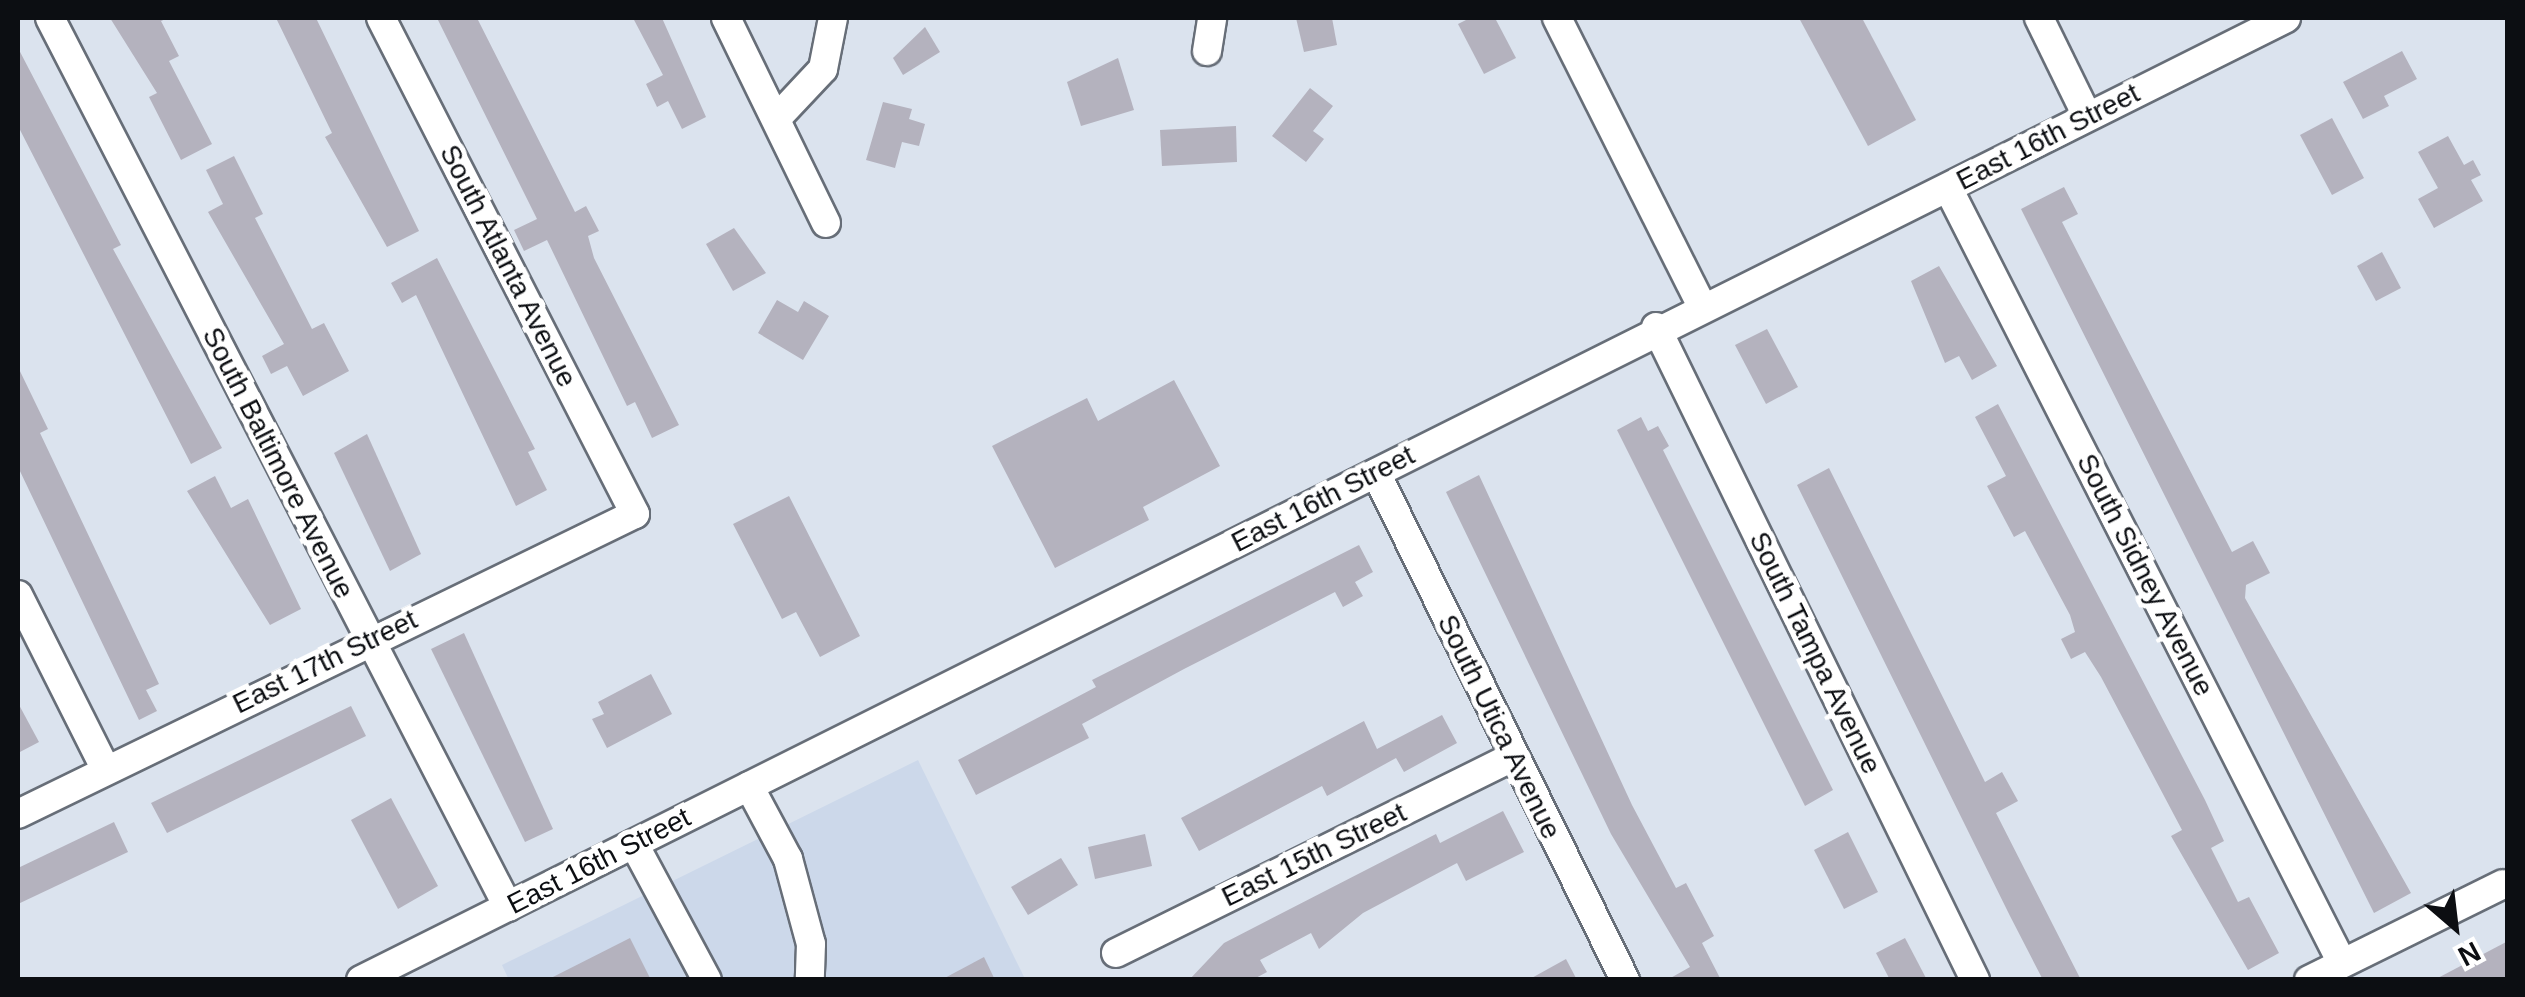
<!DOCTYPE html>
<style>
body{margin:0}
#map{position:relative;width:2525px;height:997px;overflow:hidden;background:#dbe3ee;font-family:Helvetica,sans-serif}
div>[style]{position:absolute}
.built>*{inset:0;background:#ccd8ea}
.building>*{inset:0;background:#b4b2be}
.roads{filter:drop-shadow(2px 0 #676e78) drop-shadow(-2px 0 #676e78) drop-shadow(0 2px #676e78) drop-shadow(0 -2px #676e78)}
.minor>*{height:28px;margin:-14px;padding:0 14px;transform-origin:14px;border-radius:14px;background:#fff}
span{translate:-50% -50%;white-space:nowrap;text-align:center;line-height:1.15;-webkit-text-stroke:10px #fff;paint-order:stroke}
.street-label{font-size:28px;color:#0c0e12}
.frame{position:absolute;inset:0;border:20px solid #0c0e12;pointer-events:none}
.north{position:absolute;left:2405px;top:877px;width:100px;height:100px;-webkit-text-stroke:8px #fff;paint-order:stroke;rotate:152deg;font-size:28px;font-weight:700;line-height:40px;text-align:center;color:#0c0e12}
.north::after{content:'';display:block;margin:auto;width:35px;height:45px;background:#0c0e12;clip-path:polygon(50% 0,100% 100%,50% 72%,0 100%)}
</style>
<div id="map">
<div class="built">
<i style="clip-path:polygon(918px 760px,1025px 979px,509px 980px,502px 965px)"></i>
</div>
<div class="building">
<i style="clip-path:polygon(110px 18px,168px 18px,161px 21px,179px 56px,169px 61px,212px 144px,181px 160px,149px 97px,157px 93px)"></i>
<i style="clip-path:polygon(276px 18px,316px 18px,419px 231px,387px 247px,325px 137px,332px 133px)"></i>
<i style="clip-path:polygon(437px 18px,477px 18px,575px 212px,586px 206px,599px 231px,588px 236px,594px 258px,679px 425px,652px 438px,635px 402px,627px 406px,547px 240px,524px 251px,514px 230px,537px 219px)"></i>
<i style="clip-path:polygon(633px 18px,662px 18px,706px 117px,682px 129px,668px 101px,657px 107px,646px 84px,663px 75px)"></i>
<i style="clip-path:polygon(1296px 18px,1332px 18px,1337px 45px,1304px 52px)"></i>
<i style="clip-path:polygon(1470px 18px,1495px 18px,1516px 58px,1484px 74px,1458px 24px)"></i>
<i style="clip-path:polygon(1799px 18px,1862px 18px,1916px 120px,1868px 146px)"></i>
<i style="clip-path:polygon(925px 27px,940px 52px,903px 75px,893px 58px)"></i>
<i style="clip-path:polygon(18px 48px,121px 245px,113px 249px,222px 448px,191px 464px,18px 126px)"></i>
<i style="clip-path:polygon(2402px 51px,2417px 79px,2384px 96px,2389px 106px,2363px 119px,2343px 82px)"></i>
<i style="clip-path:polygon(1118px 58px,1134px 110px,1081px 126px,1067px 82px)"></i>
<i style="clip-path:polygon(1310px 88px,1333px 106px,1313px 131px,1324px 139px,1306px 162px,1272px 136px)"></i>
<i style="clip-path:polygon(883px 102px,912px 109px,909px 119px,925px 124px,919px 146px,902px 142px,895px 168px,866px 160px)"></i>
<i style="clip-path:polygon(2332px 118px,2364px 178px,2332px 195px,2300px 135px)"></i>
<i style="clip-path:polygon(1236px 126px,1237px 162px,1162px 166px,1160px 130px)"></i>
<i style="clip-path:polygon(2448px 136px,2464px 165px,2473px 160px,2481px 175px,2471px 180px,2483px 201px,2434px 228px,2418px 199px,2438px 188px,2418px 152px)"></i>
<i style="clip-path:polygon(234px 156px,263px 214px,255px 218px,312px 329px,324px 323px,349px 371px,303px 396px,287px 366px,271px 374px,262px 356px,284px 344px,208px 212px,223px 204px,206px 170px)"></i>
<i style="clip-path:polygon(2064px 187px,2078px 214px,2062px 222px,2232px 552px,2253px 541px,2270px 573px,2246px 585px,2245px 598px,2411px 893px,2374px 913px,2021px 209px)"></i>
<i style="clip-path:polygon(734px 228px,766px 273px,733px 291px,706px 244px)"></i>
<i style="clip-path:polygon(2382px 252px,2401px 288px,2376px 301px,2357px 266px)"></i>
<i style="clip-path:polygon(437px 258px,535px 449px,528px 452px,547px 490px,516px 506px,416px 295px,402px 303px,391px 283px)"></i>
<i style="clip-path:polygon(1939px 266px,1997px 366px,1972px 380px,1959px 356px,1945px 363px,1911px 281px)"></i>
<i style="clip-path:polygon(777px 300px,798px 312px,804px 301px,829px 316px,803px 360px,758px 333px)"></i>
<i style="clip-path:polygon(1767px 329px,1798px 387px,1766px 404px,1735px 345px)"></i>
<i style="clip-path:polygon(18px 367px,48px 429px,40px 433px,159px 684px,146px 690px,157px 711px,139px 720px,18px 467px)"></i>
<i style="clip-path:polygon(1174px 380px,1220px 466px,1143px 507px,1149px 520px,1055px 568px,992px 446px,1087px 398px,1098px 421px)"></i>
<i style="clip-path:polygon(1998px 404px,2205px 800px,2224px 841px,2211px 848px,2238px 902px,2249px 897px,2279px 953px,2248px 970px,2171px 836px,2182px 830px,2101px 677px,2085px 652px,2071px 659px,2061px 639px,2075px 632px,2070px 615px,2025px 531px,2014px 537px,1987px 486px,2006px 476px,1975px 417px)"></i>
<i style="clip-path:polygon(1641px 417px,1648px 431px,1658px 426px,1669px 446px,1663px 450px,1833px 790px,1805px 806px,1617px 430px)"></i>
<i style="clip-path:polygon(367px 434px,421px 554px,390px 571px,334px 453px)"></i>
<i style="clip-path:polygon(1829px 468px,1985px 782px,2002px 772px,2018px 801px,1996px 813px,2081px 980px,2043px 980px,2010px 916px,1797px 485px)"></i>
<i style="clip-path:polygon(1479px 475px,1632px 805px,1676px 888px,1686px 883px,1714px 936px,1702px 943px,1721px 980px,1667px 980px,1690px 967px,1611px 834px,1446px 492px)"></i>
<i style="clip-path:polygon(215px 476px,231px 508px,248px 499px,301px 609px,270px 625px,187px 491px)"></i>
<i style="clip-path:polygon(789px 496px,860px 636px,820px 657px,796px 612px,782px 619px,733px 524px)"></i>
<i style="clip-path:polygon(1359px 545px,1373px 572px,1355px 582px,1363px 596px,1343px 607px,1335px 592px,1184px 669px,1082px 724px,1089px 738px,976px 795px,958px 760px,1096px 687px,1092px 680px)"></i>
<i style="clip-path:polygon(464px 633px,553px 829px,525px 842px,431px 649px)"></i>
<i style="clip-path:polygon(651px 674px,672px 714px,607px 748px,592px 719px,604px 714px,598px 702px)"></i>
<i style="clip-path:polygon(18px 703px,39px 742px,18px 753px)"></i>
<i style="clip-path:polygon(351px 706px,366px 736px,167px 833px,151px 803px)"></i>
<i style="clip-path:polygon(1442px 715px,1457px 743px,1404px 772px,1396px 758px,1327px 796px,1322px 786px,1199px 851px,1181px 818px,1364px 721px,1377px 749px)"></i>
<i style="clip-path:polygon(391px 798px,438px 886px,398px 909px,351px 820px)"></i>
<i style="clip-path:polygon(1503px 811px,1524px 852px,1466px 881px,1457px 863px,1363px 913px,1319px 949px,1311px 933px,1260px 960px,1267px 972px,1252px 980px,1189px 980px,1224px 943px,1436px 834px,1440px 843px)"></i>
<i style="clip-path:polygon(114px 822px,128px 852px,18px 904px,18px 868px)"></i>
<i style="clip-path:polygon(1848px 832px,1878px 892px,1844px 909px,1814px 850px)"></i>
<i style="clip-path:polygon(1145px 834px,1152px 866px,1095px 879px,1088px 847px)"></i>
<i style="clip-path:polygon(1061px 858px,1078px 885px,1028px 915px,1011px 887px)"></i>
<i style="clip-path:polygon(630px 938px,651px 980px,547px 980px)"></i>
<i style="clip-path:polygon(1905px 938px,1927px 980px,1890px 980px,1876px 953px)"></i>
<i style="clip-path:polygon(2508px 941px,2508px 980px,2434px 980px)"></i>
<i style="clip-path:polygon(984px 957px,995px 980px,941px 980px)"></i>
<i style="clip-path:polygon(1566px 959px,1577px 980px,1528px 980px)"></i>
</div>
<div class="roads">
<div class="minor">
<i style="left:50px;top:18px;width:1000px;rotate:62.74deg"></i>
<i style="left:726px;top:18px;width:228px;rotate:64deg"></i>
<i style="left:1557px;top:18px;width:320px;rotate:63.3deg"></i>
<i style="left:2039px;top:18px;width:109px;rotate:63.9deg"></i>
<i style="left:1207px;top:51px;width:33px;rotate:-81deg"></i>
<i style="left:777px;top:118px;width:67px;rotate:-46.8deg"></i>
<i style="left:823px;top:69px;width:52px;rotate:-78.9deg"></i>
<i style="left:1948px;top:188px;width:869px;rotate:63.05deg"></i>
<i style="left:1656px;top:327px;width:727px;rotate:63.96deg"></i>
<i style="left:1376px;top:473px;width:565px;rotate:63.84deg"></i>
<i style="left:18px;top:595px;width:194px;rotate:63.3deg"></i>
<i style="left:749px;top:786px;width:83px;rotate:61.9deg"></i>
<i style="left:788px;top:859px;width:88px;rotate:74.9deg"></i>
<i style="left:811px;top:944px;width:36px;rotate:92deg"></i>
<i style="left:18px;top:814px;width:686px;rotate:-25.93deg"></i>
<i style="left:635px;top:514px;width:557px;rotate:-117.12deg"></i>
<i style="left:634px;top:844px;width:154px;rotate:61.8deg"></i>
<i style="left:1116px;top:953px;width:442px;rotate:-26.3deg"></i>
<i style="left:361px;top:980px;width:2152px;rotate:-26.55deg"></i>
<i style="left:2309px;top:980px;width:216px;rotate:-26.3deg"></i>
</div>
</div>
<div class="street-label">
<span style="left:2048px;top:137px;rotate:-27deg">East 16th Street</span>
<span style="left:508px;top:266px;rotate:63deg">South Atlanta Avenue</span>
<span style="left:278px;top:463px;rotate:63deg">South Baltimore Avenue</span>
<span style="left:1323px;top:499px;rotate:-27deg">East 16th Street</span>
<span style="left:2145px;top:575px;rotate:63deg">South Sidney Avenue</span>
<span style="left:1815px;top:653px;rotate:64deg">South Tampa Avenue</span>
<span style="left:325px;top:662px;rotate:-26deg">East 17th Street</span>
<span style="left:1499px;top:727px;rotate:64deg">South Utica Avenue</span>
<span style="left:1314px;top:855px;rotate:-26deg">East 15th Street</span>
<span style="left:599px;top:861px;rotate:-27deg">East 16th Street</span>
</div>
<div class="frame"></div>
<div class="north">N</div>
</div>
